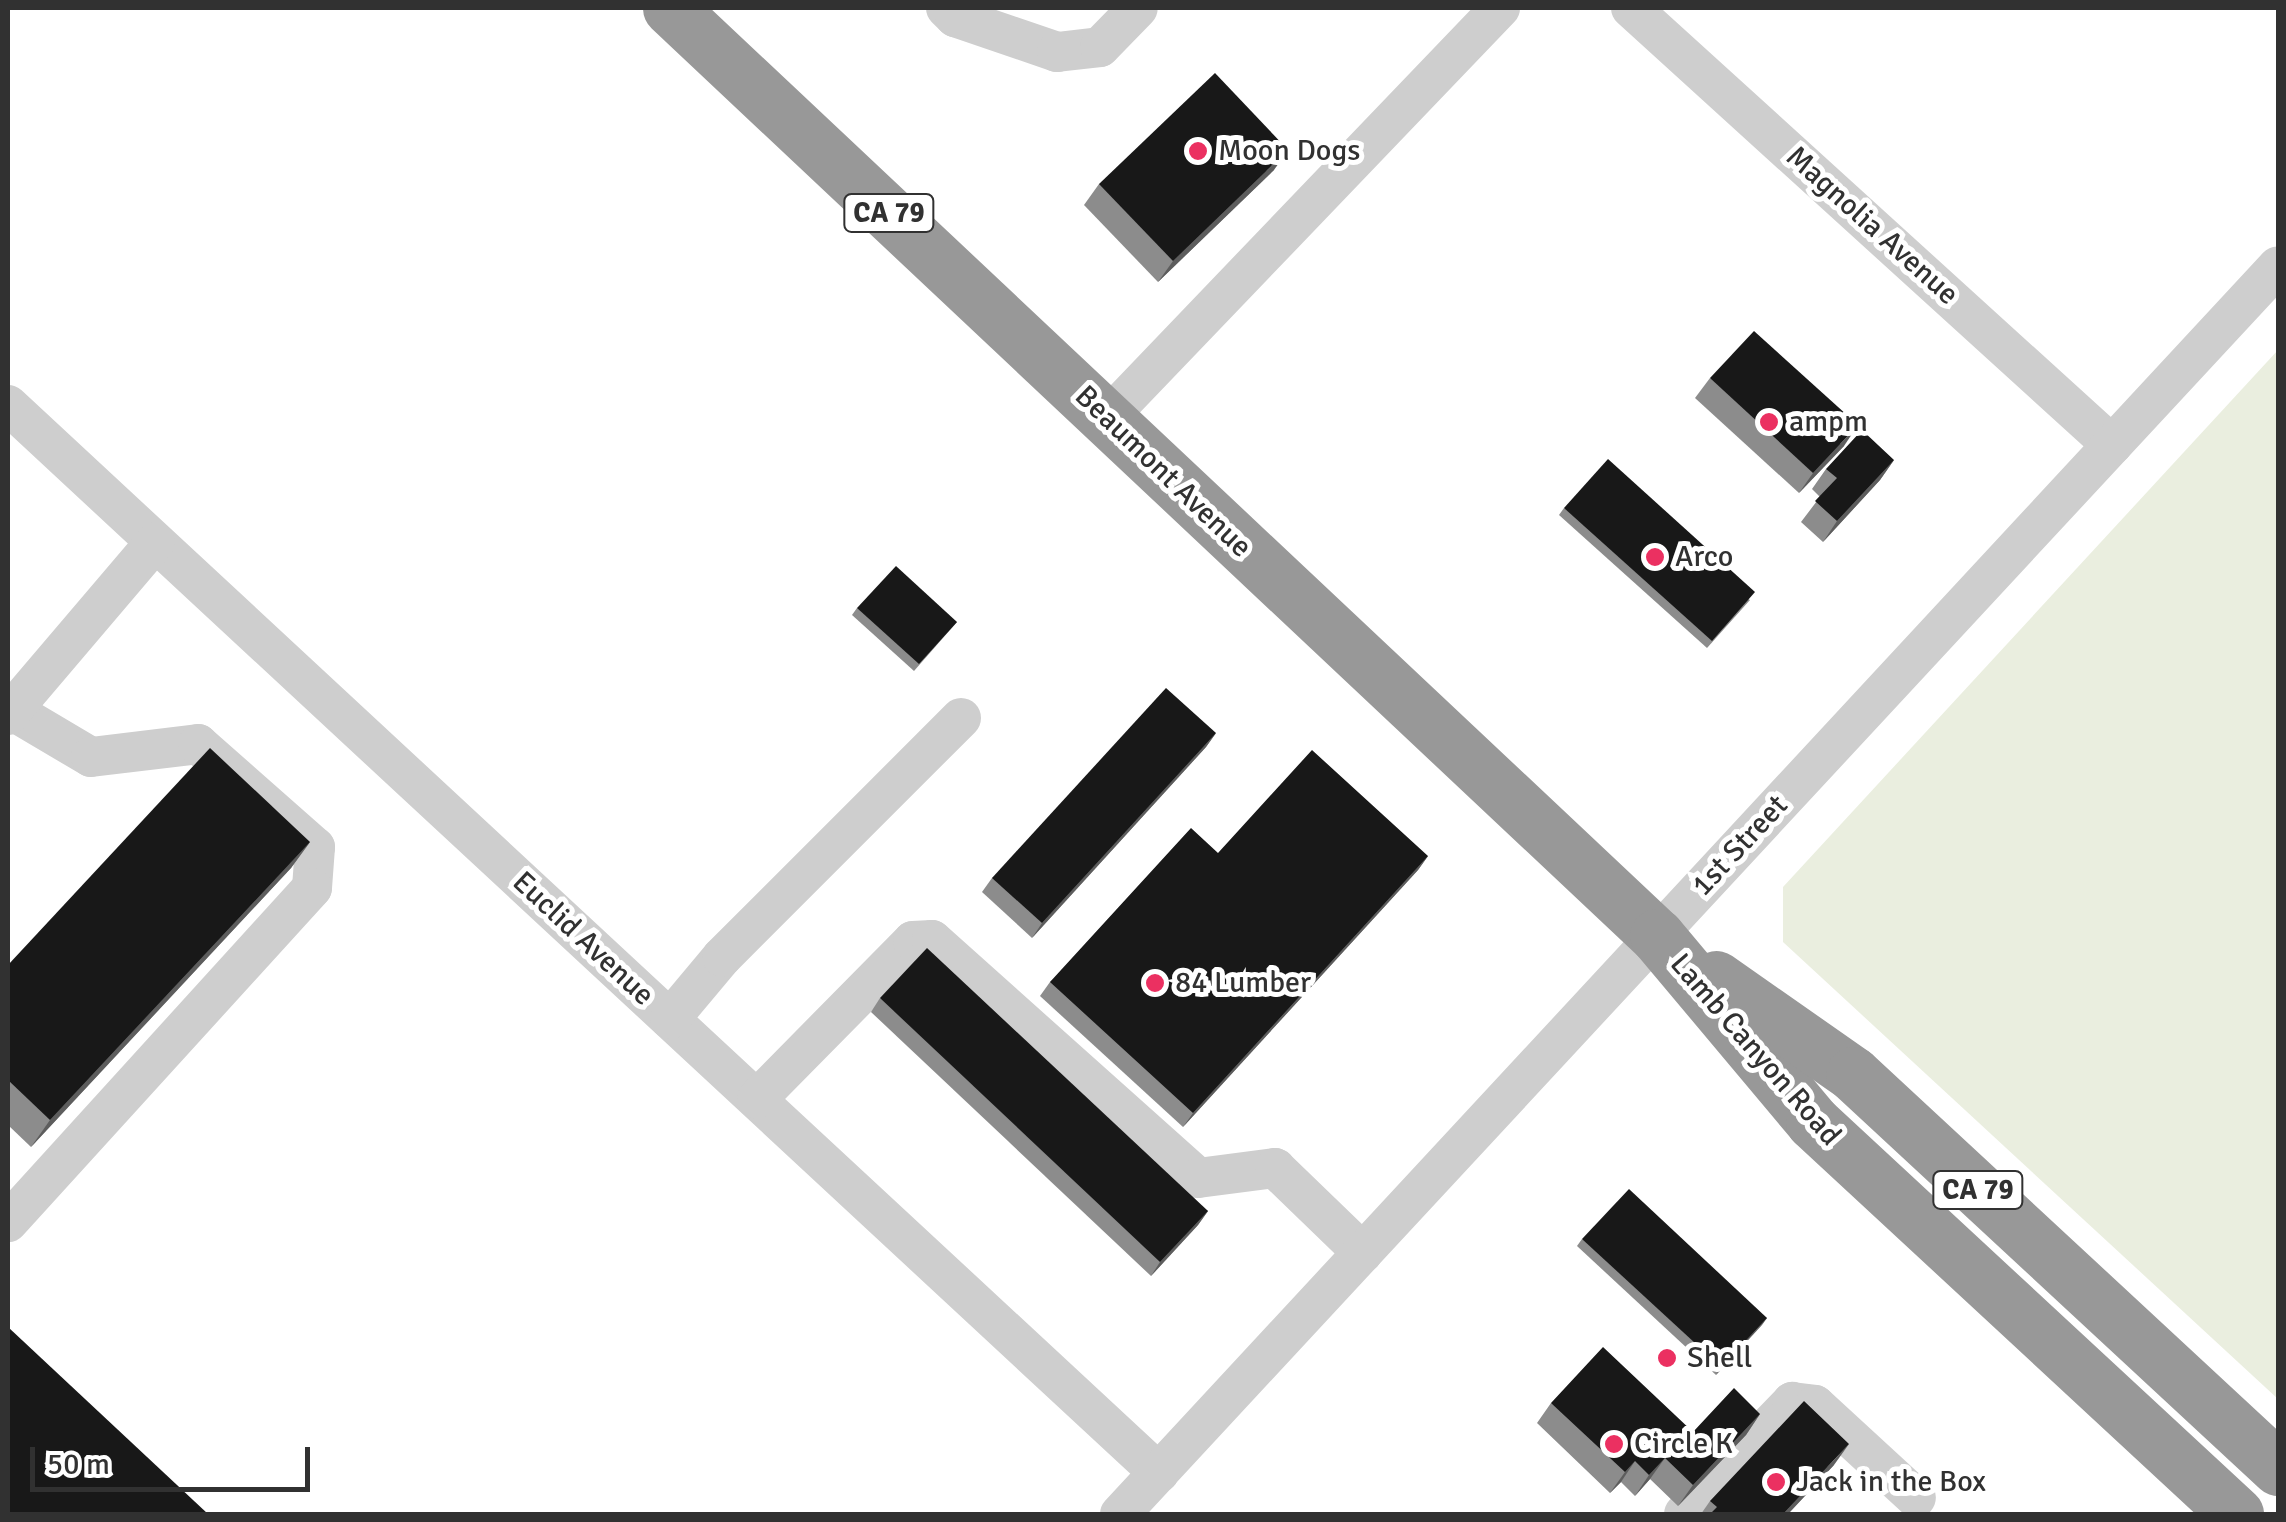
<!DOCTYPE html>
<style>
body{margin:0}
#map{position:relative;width:2286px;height:1522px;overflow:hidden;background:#fff;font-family:Signika,sans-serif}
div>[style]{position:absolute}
.green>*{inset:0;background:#eaeedf}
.minor>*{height:40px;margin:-20px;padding:0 20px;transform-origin:20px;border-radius:20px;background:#cecece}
.highway>*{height:55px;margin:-27.5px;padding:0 27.5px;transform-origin:27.5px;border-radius:27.5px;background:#989898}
.wall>*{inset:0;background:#8c8c8c}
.shaded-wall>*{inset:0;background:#5d5d5d}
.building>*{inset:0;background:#181818}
.dots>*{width:28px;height:28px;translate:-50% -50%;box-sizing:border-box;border:5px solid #fff;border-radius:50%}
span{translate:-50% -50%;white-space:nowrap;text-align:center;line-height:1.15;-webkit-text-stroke:10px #fff;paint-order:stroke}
.shield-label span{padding:2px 8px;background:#fff;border:2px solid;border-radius:8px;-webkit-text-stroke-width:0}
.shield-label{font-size:28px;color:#313131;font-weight:700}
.poi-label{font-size:30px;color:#313131}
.left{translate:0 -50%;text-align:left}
.street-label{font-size:30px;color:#313131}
.frame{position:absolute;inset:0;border:10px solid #313131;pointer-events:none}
.scale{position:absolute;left:30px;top:1447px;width:280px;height:45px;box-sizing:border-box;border:5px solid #313131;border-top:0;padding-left:12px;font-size:30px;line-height:35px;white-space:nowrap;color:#313131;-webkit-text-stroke:8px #fff;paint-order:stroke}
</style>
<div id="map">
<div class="green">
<i style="clip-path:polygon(2278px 350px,2278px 1399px,1783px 942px,1783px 887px)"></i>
</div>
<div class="minor">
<i style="left:946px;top:8px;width:13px;rotate:45deg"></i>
<i style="left:955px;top:17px;width:108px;rotate:18.9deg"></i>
<i style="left:1057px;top:52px;width:43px;rotate:-6.6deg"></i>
<i style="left:1100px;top:47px;width:54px;rotate:-45.7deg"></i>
<i style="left:1631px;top:8px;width:650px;rotate:42.26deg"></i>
<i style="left:8px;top:405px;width:1570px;rotate:42.86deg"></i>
<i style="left:1107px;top:418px;width:568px;rotate:-46.21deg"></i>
<i style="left:8px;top:708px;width:96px;rotate:30.6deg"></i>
<i style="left:91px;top:757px;width:108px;rotate:-6.9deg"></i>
<i style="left:198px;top:744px;width:156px;rotate:41.4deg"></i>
<i style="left:315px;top:847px;width:41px;rotate:94.2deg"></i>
<i style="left:312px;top:888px;width:452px;rotate:132.3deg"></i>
<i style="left:8px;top:715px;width:227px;rotate:-49.6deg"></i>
<i style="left:670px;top:1019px;width:81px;rotate:-50deg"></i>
<i style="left:722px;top:957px;width:338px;rotate:-45deg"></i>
<i style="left:757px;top:1099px;width:222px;rotate:-45.4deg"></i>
<i style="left:913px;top:941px;width:19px;rotate:-3deg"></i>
<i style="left:932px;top:940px;width:357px;rotate:41.8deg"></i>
<i style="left:1198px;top:1178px;width:78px;rotate:-7.4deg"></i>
<i style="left:1275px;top:1168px;width:122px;rotate:44deg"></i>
<i style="left:1120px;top:1514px;width:1702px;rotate:-47.14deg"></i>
<i style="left:1684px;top:1514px;width:156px;rotate:-46deg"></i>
<i style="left:1792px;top:1402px;width:23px;rotate:7deg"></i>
<i style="left:1815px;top:1405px;width:137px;rotate:42.6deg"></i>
</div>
<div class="highway">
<i style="left:670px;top:8px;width:1355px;rotate:43.24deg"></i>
<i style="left:1657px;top:936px;width:243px;rotate:50deg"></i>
<i style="left:1813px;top:1122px;width:577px;rotate:42.82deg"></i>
<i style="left:1716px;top:978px;width:167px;rotate:35deg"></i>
<i style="left:1853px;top:1074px;width:580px;rotate:42.83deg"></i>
</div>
<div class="wall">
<i style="clip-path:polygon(1274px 170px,1158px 282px,1084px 205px,1099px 184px)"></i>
<i style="clip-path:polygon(1710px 378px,1844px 446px,1799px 493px,1695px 398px)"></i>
<i style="clip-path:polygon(1894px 460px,1880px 480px,1823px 542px,1801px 522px,1820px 497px,1812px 489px,1826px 469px)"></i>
<i style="clip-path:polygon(1564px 508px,1750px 600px,1707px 648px,1559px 515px)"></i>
<i style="clip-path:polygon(857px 608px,957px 622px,914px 671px,852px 615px)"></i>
<i style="clip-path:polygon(1216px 733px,1206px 747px,1032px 938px,982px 892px,992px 878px)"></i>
<i style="clip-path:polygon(310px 842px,291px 868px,31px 1147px,8px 1125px,8px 965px)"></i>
<i style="clip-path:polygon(1218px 853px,1428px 856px,1418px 870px,1183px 1127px,1040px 996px,1050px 982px)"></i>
<i style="clip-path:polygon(880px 998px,1208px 1211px,1198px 1225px,1151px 1276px,871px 1012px)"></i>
<i style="clip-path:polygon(1582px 1239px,1767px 1318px,1716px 1375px,1577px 1246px)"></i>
<i style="clip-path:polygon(1551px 1403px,1693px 1432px,1760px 1414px,1746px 1435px,1678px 1506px,1650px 1479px,1635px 1496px,1621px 1482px,1610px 1493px,1537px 1423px)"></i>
<i style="clip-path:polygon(1834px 1465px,1788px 1514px,1701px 1514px,1710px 1501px)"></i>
</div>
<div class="shaded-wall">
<i style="clip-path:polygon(1288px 150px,1274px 170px,1158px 282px,1173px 261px)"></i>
<i style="clip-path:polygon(1858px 425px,1844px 446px,1799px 493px,1813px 473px)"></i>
<i style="clip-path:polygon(1894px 460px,1880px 480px,1823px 542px,1837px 521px)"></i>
<i style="clip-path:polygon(1216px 733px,1206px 747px,1032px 938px,1042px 923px)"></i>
<i style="clip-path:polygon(310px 842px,291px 868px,31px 1147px,50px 1120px)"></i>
<i style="clip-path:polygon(1428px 856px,1418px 870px,1183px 1127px,1193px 1113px)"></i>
<i style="clip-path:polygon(1208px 1211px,1198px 1225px,1151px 1276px,1160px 1262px)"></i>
<i style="clip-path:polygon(1767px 1318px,1762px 1325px,1716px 1375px,1721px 1367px)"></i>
<i style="clip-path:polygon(1760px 1414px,1746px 1435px,1678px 1506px,1693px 1485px)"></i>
<i style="clip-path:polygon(1849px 1444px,1834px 1465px,1788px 1514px,1783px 1514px)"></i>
<i style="clip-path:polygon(1665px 1458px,1650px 1479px,1635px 1496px,1649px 1475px)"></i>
<i style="clip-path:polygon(1635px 1461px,1621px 1482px,1610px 1493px,1625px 1472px)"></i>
</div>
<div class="building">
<i style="clip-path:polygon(1215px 73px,1288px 150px,1173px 261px,1099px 184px)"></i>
<i style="clip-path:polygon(1754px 331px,1858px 425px,1813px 473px,1710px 378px)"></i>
<i style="clip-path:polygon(1862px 430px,1894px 460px,1837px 521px,1815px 501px,1837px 478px,1826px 469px)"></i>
<i style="clip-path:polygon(1608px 459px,1755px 592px,1712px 641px,1564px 508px)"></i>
<i style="clip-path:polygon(896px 566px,957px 622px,919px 664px,857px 608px)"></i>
<i style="clip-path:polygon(1166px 688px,1216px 733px,1042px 923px,992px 878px)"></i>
<i style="clip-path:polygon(210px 748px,310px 842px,50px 1120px,8px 1080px,8px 965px)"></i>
<i style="clip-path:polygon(1312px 750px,1428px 856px,1193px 1113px,1050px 982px,1191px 828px,1218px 853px)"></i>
<i style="clip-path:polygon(927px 948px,1208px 1211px,1160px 1262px,880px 998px)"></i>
<i style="clip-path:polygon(1629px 1189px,1767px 1318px,1721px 1367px,1582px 1239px)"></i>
<i style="clip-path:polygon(8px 1327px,208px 1514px,8px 1514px)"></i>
<i style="clip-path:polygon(1603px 1347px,1693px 1432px,1734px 1388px,1760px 1414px,1693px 1485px,1665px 1458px,1649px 1475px,1635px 1461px,1625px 1472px,1551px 1403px)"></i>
<i style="clip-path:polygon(1804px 1401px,1849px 1444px,1783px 1514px,1779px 1514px,1777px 1512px,1775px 1514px,1710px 1514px,1717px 1507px,1710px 1501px)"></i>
</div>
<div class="dots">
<i style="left:1198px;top:151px;background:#eb3061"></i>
<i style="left:1769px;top:422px;background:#eb3061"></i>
<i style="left:1655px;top:557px;background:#eb3061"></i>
<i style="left:1155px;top:983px;background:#eb3061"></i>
<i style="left:1667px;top:1358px;background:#eb3061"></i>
<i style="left:1614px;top:1444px;background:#eb3061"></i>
<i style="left:1776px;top:1482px;background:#eb3061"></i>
</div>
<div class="shield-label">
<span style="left:889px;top:213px">CA 79</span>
<span style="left:1978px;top:1190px">CA 79</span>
</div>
<div class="poi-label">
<span class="left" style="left:1218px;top:151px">Moon Dogs</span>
<span class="left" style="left:1789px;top:422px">ampm</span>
<span class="left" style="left:1675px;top:557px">Arco</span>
<span class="left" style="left:1175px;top:983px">84 Lumber</span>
<span class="left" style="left:1687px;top:1358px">Shell</span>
<span class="left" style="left:1634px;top:1444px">Circle K</span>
<span class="left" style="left:1796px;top:1482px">Jack in the Box</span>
</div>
<div class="street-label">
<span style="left:1872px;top:226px;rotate:42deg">Magnolia Avenue</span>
<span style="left:1163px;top:472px;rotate:44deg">Beaumont Avenue</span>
<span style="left:1740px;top:846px;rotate:-47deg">1st Street</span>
<span style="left:583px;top:939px;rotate:43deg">Euclid Avenue</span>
<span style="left:1755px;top:1050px;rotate:49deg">Lamb Canyon Road</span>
</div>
<div class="frame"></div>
<div class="scale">50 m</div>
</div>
